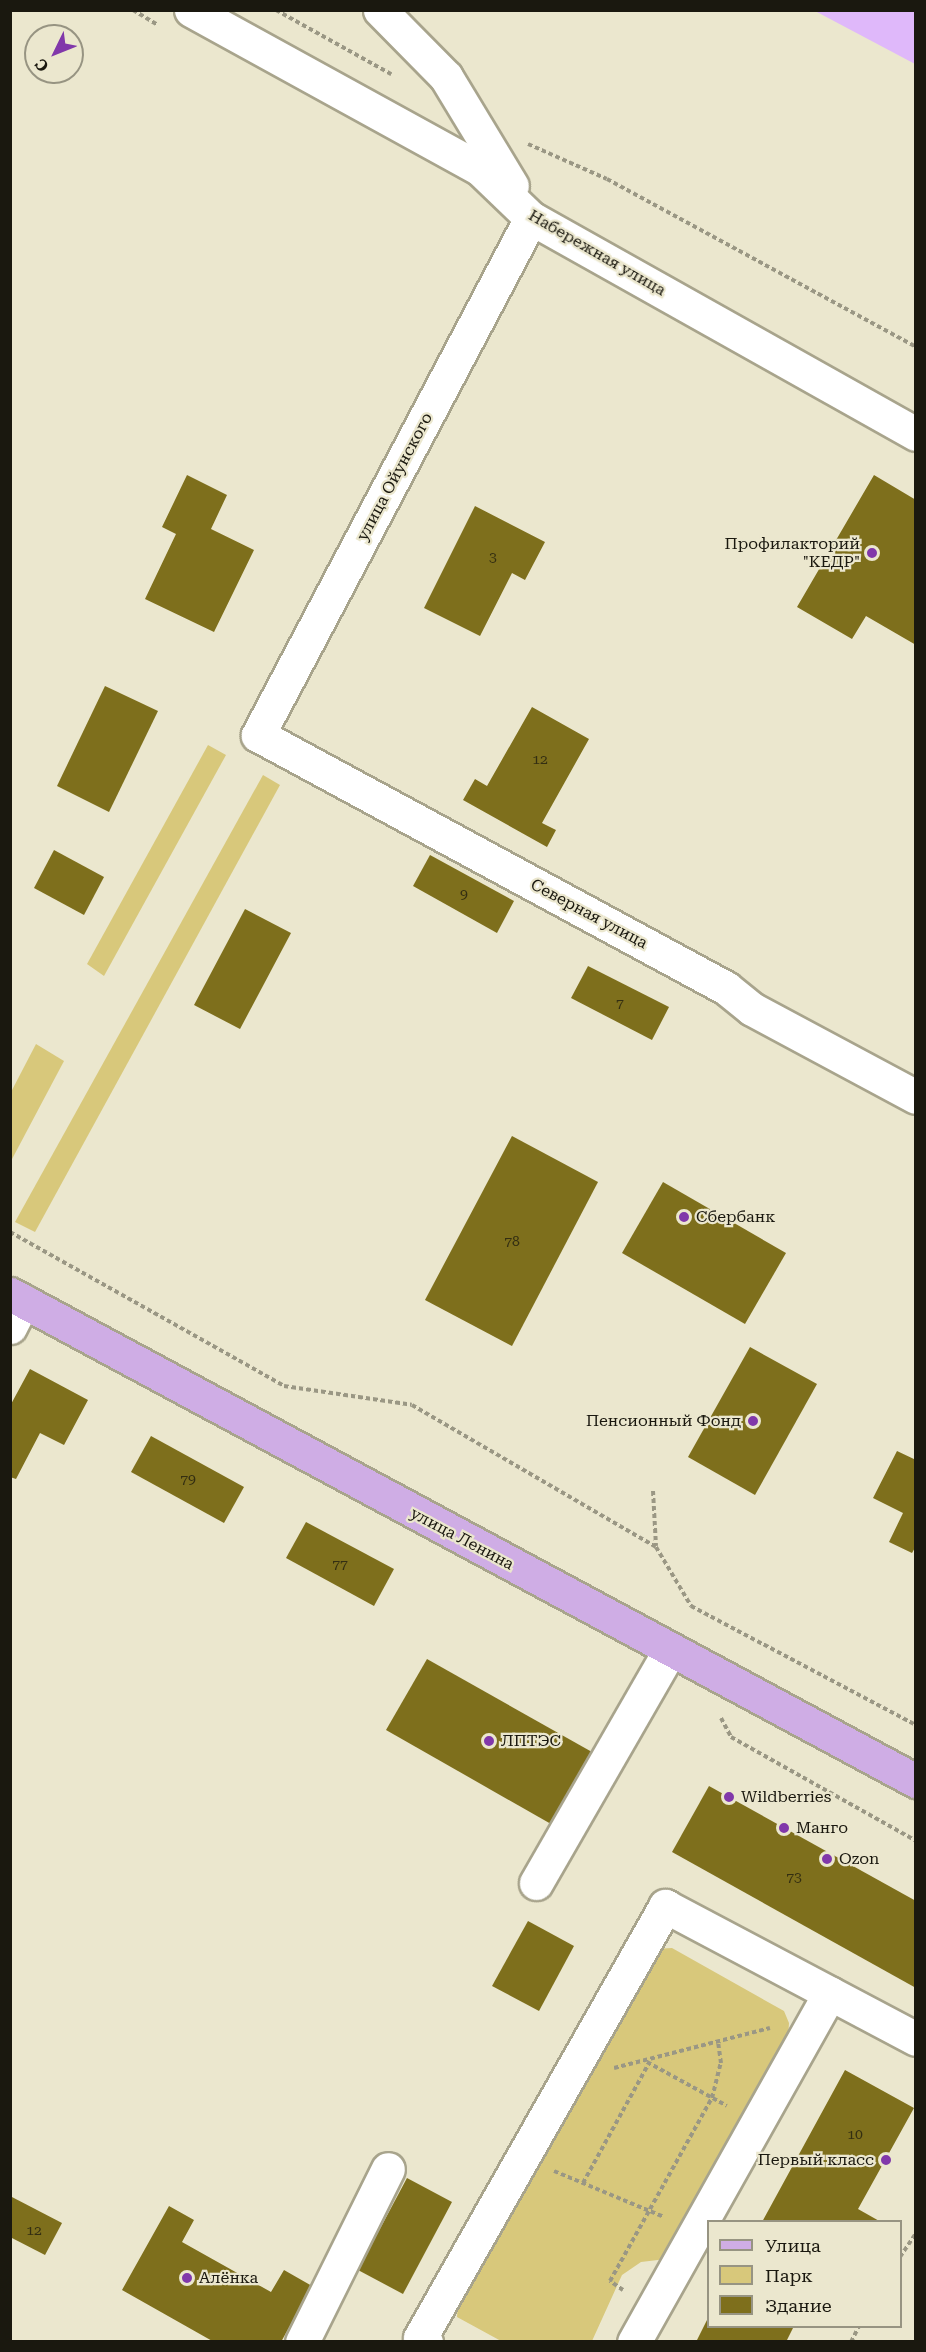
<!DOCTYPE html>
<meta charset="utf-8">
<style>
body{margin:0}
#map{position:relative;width:926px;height:2352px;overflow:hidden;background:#ebe7ce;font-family:"Roboto Serif",serif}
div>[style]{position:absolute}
.green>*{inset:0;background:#d8c87b}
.water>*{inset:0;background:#dfb8fa}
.building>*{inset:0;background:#7e6f1c}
.path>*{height:4px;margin-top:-2px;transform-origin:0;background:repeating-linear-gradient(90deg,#9a9784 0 4.5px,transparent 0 7.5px)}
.roads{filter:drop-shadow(2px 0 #a8a48c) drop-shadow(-2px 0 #a8a48c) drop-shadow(0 2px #a8a48c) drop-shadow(0 -2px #a8a48c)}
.minor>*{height:33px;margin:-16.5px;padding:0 16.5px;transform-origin:16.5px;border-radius:16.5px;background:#fff}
.major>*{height:33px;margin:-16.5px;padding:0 16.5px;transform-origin:16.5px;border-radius:16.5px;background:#cfade5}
.dots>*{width:16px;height:16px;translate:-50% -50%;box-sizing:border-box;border:3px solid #ebe7ce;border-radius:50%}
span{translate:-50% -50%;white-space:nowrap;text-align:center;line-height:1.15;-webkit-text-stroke:4.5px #ebe7ce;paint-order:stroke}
.number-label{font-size:14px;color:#332e12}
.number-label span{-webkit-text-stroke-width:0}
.street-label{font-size:16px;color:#1a180f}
.poi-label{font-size:16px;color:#1a180f}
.right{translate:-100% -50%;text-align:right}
.left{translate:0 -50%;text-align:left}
.frame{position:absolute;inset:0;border:12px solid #1a180f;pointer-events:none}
.legend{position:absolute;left:707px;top:2220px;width:195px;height:108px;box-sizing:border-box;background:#ebe7ce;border:2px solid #979482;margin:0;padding:8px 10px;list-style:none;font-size:18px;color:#1a180f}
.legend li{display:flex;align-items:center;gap:12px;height:30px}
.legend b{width:30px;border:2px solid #979482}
.north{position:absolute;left:24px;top:24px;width:60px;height:60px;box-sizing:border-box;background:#ebe7ce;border:2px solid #979482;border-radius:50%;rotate:227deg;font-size:16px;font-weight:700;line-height:24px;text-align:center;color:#1a180f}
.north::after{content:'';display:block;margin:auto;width:21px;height:27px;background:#8138aa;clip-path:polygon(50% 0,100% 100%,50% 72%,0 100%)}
</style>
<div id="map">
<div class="green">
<i style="clip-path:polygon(208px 745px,226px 755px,104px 976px,87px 964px)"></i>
<i style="clip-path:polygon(263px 775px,280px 785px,35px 1232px,15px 1222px)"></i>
<i style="clip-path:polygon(36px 1044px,64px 1061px,11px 1161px,11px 1092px)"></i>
<i style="clip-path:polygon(672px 1948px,784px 2011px,789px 2023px,788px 2038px,666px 2259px,641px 2262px,622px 2275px,592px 2341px,501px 2341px,457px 2317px,458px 2302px,655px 1949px)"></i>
</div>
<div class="water">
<i style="clip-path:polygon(815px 11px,915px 11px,915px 64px)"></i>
</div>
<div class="building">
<i style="clip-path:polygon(187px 475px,227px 495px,211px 529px,254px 550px,214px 632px,145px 599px,176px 534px,162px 527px)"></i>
<i style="clip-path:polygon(874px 475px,916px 500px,916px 645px,866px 616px,852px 639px,797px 607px)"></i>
<i style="clip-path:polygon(475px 506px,545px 542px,525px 580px,512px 573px,480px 636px,424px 608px)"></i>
<i style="clip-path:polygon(105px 686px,158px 711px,109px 812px,57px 786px)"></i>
<i style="clip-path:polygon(532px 707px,589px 739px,542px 823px,556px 830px,547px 847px,463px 800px,475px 779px,487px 786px)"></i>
<i style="clip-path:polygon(54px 850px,104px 877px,84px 915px,34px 888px)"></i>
<i style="clip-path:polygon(430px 855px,514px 901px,497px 933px,413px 886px)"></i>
<i style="clip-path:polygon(245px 909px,291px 933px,240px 1029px,194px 1005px)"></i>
<i style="clip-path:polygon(588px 966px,669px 1007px,652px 1040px,571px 998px)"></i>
<i style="clip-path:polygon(512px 1136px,598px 1182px,512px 1346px,425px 1300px)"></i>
<i style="clip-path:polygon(663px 1182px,786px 1253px,745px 1324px,622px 1253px)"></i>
<i style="clip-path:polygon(750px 1347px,817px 1384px,755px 1495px,688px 1457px)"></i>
<i style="clip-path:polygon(30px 1369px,88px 1400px,64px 1445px,40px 1433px,16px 1479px,10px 1477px,10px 1406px)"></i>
<i style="clip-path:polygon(151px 1436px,244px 1487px,224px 1523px,131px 1472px)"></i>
<i style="clip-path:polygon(897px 1451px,916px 1460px,916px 1546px,912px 1553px,889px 1542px,903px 1513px,873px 1498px)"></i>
<i style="clip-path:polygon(306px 1522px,394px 1569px,374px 1606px,286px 1558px)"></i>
<i style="clip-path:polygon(427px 1659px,592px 1752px,551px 1824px,386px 1730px)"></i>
<i style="clip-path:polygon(709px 1786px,916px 1901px,916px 1988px,672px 1852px)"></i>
<i style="clip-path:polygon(528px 1921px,574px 1946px,539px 2011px,492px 1986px)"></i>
<i style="clip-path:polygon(845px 2070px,914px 2108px,858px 2209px,881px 2222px,762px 2222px)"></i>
<i style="clip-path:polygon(407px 2178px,452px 2202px,403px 2294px,358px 2270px)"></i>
<i style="clip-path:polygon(10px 2196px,62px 2223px,45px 2255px,10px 2237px)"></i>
<i style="clip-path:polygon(169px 2206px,194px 2220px,182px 2242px,271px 2292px,284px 2270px,312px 2286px,281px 2342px,214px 2342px,122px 2290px)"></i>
<i style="clip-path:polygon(708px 2318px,708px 2326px,794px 2326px,786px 2342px,696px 2342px)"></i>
</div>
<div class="path">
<i style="left:133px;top:10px;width:29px;rotate:31deg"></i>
<i style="left:276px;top:10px;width:132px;rotate:29.1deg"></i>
<i style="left:528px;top:144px;width:86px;rotate:23.9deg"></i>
<i style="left:607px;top:179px;width:352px;rotate:28.5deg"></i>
<i style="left:10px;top:1232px;width:314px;rotate:29.3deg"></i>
<i style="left:284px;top:1386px;width:129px;rotate:8.4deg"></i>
<i style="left:412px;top:1405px;width:282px;rotate:30.2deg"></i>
<i style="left:656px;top:1547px;width:69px;rotate:59.3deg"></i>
<i style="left:691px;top:1606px;width:255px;rotate:27.9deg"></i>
<i style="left:653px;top:1491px;width:55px;rotate:86.9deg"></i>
<i style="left:721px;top:1718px;width:21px;rotate:62deg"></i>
<i style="left:731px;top:1737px;width:212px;rotate:29.3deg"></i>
<i style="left:647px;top:2062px;width:91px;rotate:28.8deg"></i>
<i style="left:614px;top:2068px;width:161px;rotate:-14.4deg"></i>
<i style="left:554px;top:2171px;width:119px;rotate:22.7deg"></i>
<i style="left:583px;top:2183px;width:137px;rotate:-61.2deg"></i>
<i style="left:900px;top:2257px;width:29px;rotate:-56deg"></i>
<i style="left:623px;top:2290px;width:16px;rotate:-145deg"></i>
<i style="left:610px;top:2281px;width:210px;rotate:-60.9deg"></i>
<i style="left:712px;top:2098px;width:36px;rotate:-76deg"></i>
<i style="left:721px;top:2063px;width:22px;rotate:-98deg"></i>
<i style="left:851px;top:2342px;width:18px;rotate:-63deg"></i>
</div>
<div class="roads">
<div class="minor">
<i style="left:191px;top:10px;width:330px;rotate:28.8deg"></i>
<i style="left:480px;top:169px;width:71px;rotate:43.9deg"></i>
<i style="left:531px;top:218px;width:441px;rotate:29.3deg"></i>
<i style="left:380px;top:10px;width:94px;rotate:45.4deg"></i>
<i style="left:446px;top:77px;width:127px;rotate:58.8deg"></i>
<i style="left:531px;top:218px;width:585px;rotate:117.84deg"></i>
<i style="left:258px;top:735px;width:532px;rotate:28.4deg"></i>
<i style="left:726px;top:988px;width:33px;rotate:39deg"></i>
<i style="left:752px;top:1009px;width:186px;rotate:28.2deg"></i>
<i style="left:10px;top:1327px;width:29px;rotate:-63deg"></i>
<i style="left:536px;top:1883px;width:269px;rotate:-60.1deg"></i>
<i style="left:302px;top:2342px;width:193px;rotate:-63.6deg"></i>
<i style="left:426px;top:2342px;width:7px;rotate:-146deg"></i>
<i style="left:420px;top:2338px;width:497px;rotate:-60.4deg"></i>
<i style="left:665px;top:1906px;width:284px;rotate:27.9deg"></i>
<i style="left:634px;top:2342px;width:400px;rotate:-60.7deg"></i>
</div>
<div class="major">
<i style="left:10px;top:1294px;width:1029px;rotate:28.26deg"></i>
</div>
</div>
<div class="dots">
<i style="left:872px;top:553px;background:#8138aa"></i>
<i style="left:684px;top:1217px;background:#8138aa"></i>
<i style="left:753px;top:1421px;background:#8138aa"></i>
<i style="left:489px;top:1741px;background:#8138aa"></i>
<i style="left:729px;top:1797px;background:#8138aa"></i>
<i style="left:784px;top:1828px;background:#8138aa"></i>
<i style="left:827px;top:1859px;background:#8138aa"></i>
<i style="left:886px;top:2160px;background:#8138aa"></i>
<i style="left:187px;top:2278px;background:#8138aa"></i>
</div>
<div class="number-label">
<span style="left:493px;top:557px">3</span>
<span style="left:540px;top:759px">12</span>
<span style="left:464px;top:894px">9</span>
<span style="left:620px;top:1003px">7</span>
<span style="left:512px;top:1241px">78</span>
<span style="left:188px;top:1479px">79</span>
<span style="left:340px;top:1564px">77</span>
<span style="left:794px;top:1877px">73</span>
<span style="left:855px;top:2134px">10</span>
<span style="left:34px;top:2230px">12</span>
</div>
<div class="street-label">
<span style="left:597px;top:253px;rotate:30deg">Набережная улица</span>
<span style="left:395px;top:477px;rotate:-62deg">улица Ойунского</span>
<span style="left:589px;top:914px;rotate:28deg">Северная улица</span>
<span style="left:462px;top:1539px;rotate:28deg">улица Ленина</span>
</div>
<div class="poi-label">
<span class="right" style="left:860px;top:553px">Профилакторий<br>"КЕДР"</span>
<span class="left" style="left:696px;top:1217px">Сбербанк</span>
<span class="right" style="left:741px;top:1421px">Пенсионный Фонд</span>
<span class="left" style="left:501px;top:1741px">ЛПТЭС</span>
<span class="left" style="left:741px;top:1797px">Wildberries</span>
<span class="left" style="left:796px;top:1828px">Манго</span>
<span class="left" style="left:839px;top:1859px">Ozon</span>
<span class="right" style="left:874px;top:2160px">Первый класс</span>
<span class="left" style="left:199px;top:2278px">Алёнка</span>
</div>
<div class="frame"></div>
<ul class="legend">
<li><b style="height:8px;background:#cfade5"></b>Улица</li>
<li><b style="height:16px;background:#d8c87b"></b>Парк</li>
<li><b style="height:16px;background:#7e6f1c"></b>Здание</li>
</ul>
<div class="north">С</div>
</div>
